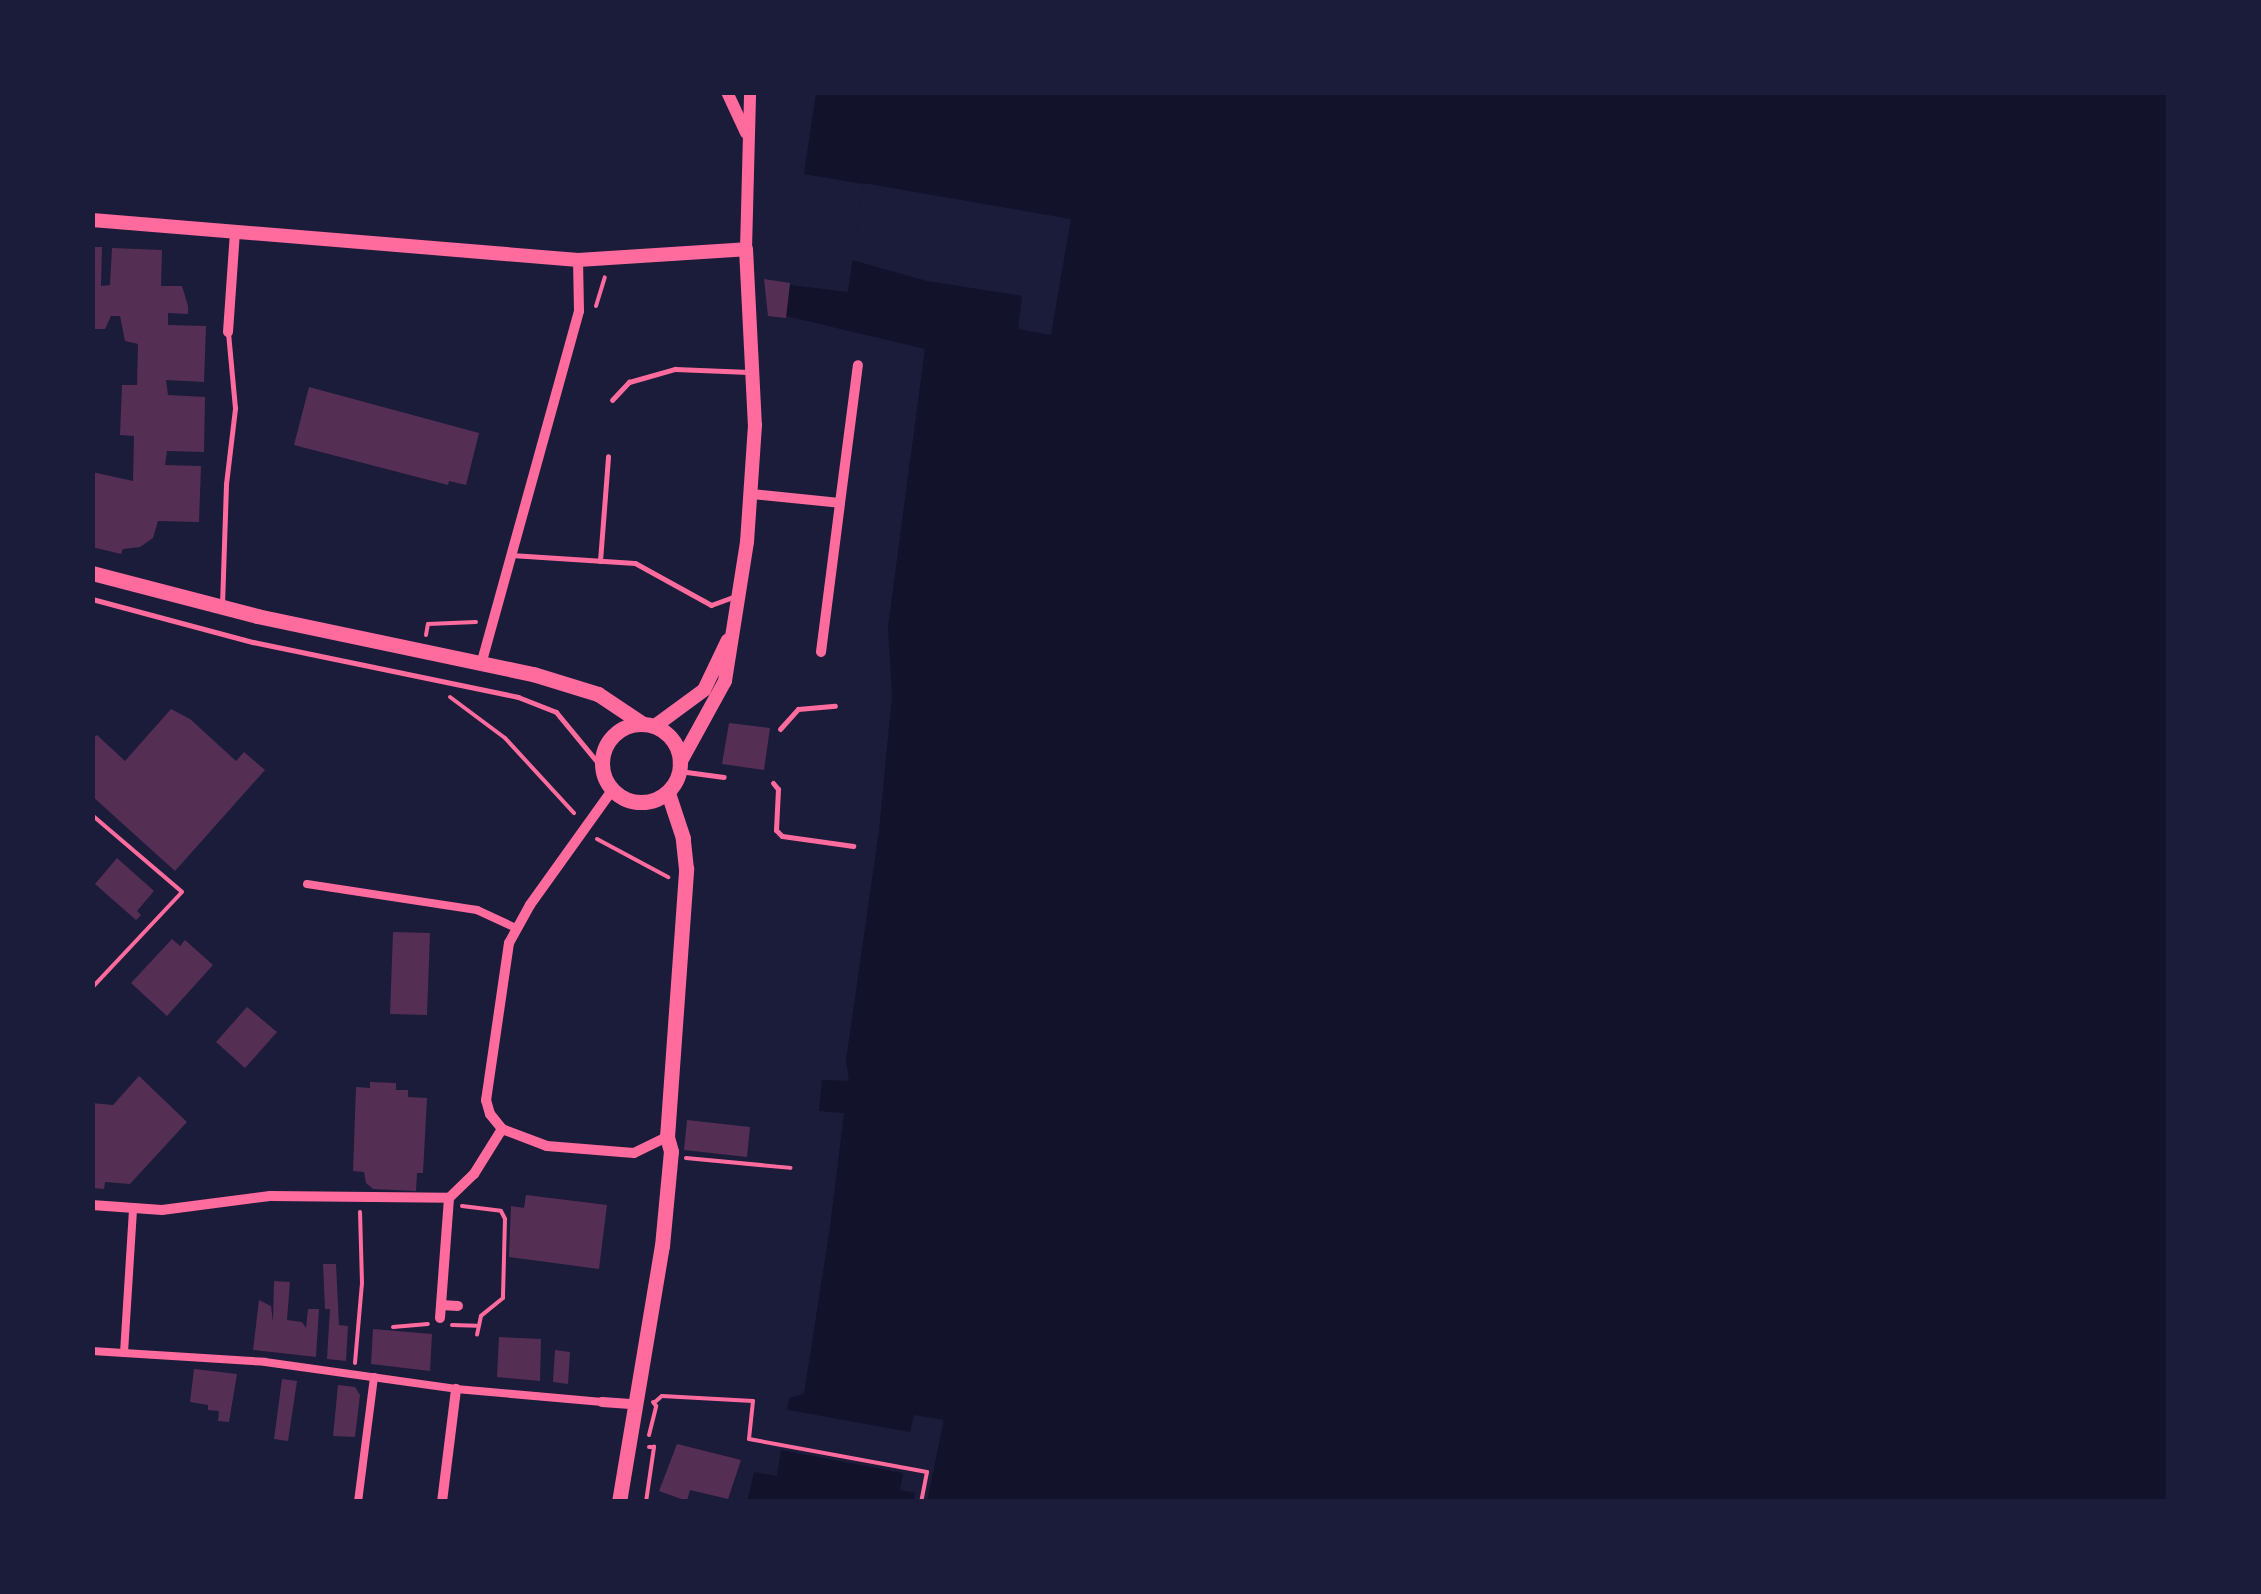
<!DOCTYPE html>
<style>
body{margin:0}
#map{position:relative;width:2261px;height:1594px;overflow:hidden;background:#1b1b3a;font-family:Raleway,sans-serif}
div>[style]{position:absolute}
.water>*{inset:0;background:#12122b}
.pier>*{inset:0;background:#1b1b3a}
.building>*{inset:0;background:#542f53}
.path>*{height:4px;margin:-2px;padding:0 2px;transform-origin:2px;border-radius:2px;background:#ff6b9d}
.service>*{height:5px;margin:-2.5px;padding:0 2.5px;transform-origin:2.5px;border-radius:2.5px;background:#ff6b9d}
.pedestrian>*{height:8px;margin:-4px;padding:0 4px;transform-origin:4px;border-radius:4px;background:#ff6b9d}
.minor>*{height:10px;margin:-5px;padding:0 5px;transform-origin:5px;border-radius:5px;background:#ff6b9d}
.tertiary>*{height:12px;margin:-6px;padding:0 6px;transform-origin:6px;border-radius:6px;background:#ff6b9d}
.secondary>*{height:14px;margin:-7px;padding:0 7px;transform-origin:7px;border-radius:7px;background:#ff6b9d}
.primary>*{height:15px;margin:-7.5px;padding:0 7.5px;transform-origin:7.5px;border-radius:7.5px;background:#ff6b9d}
.primary>.ring{margin:-7.5px;padding:0;box-sizing:content-box;background:none;border:15px solid #ff6b9d;border-radius:50%}
span{translate:-50% -50%;white-space:nowrap;text-align:center;line-height:1.15;-webkit-text-stroke:8px #1b1b3a;paint-order:stroke}
.frame{position:absolute;inset:0;border:95px solid #1b1b3a;pointer-events:none}
</style>
<div id="map">
<div class="water">
<i style="clip-path:polygon(816px 93px,2168px 93px,2168px 1501px,747px 1502px,754px 1472px,777px 1476px,789px 1398px,804px 1394px,830px 1227px,844px 1113px,819px 1111px,822px 1080px,849px 1081px,846px 1060px,879px 831px,892px 696px,888px 627px,925px 349px,786px 316px,790px 285px,848px 292px,863px 184px,804px 174px)"></i>
</div>
<div class="pier">
<i style="clip-path:polygon(863px 183px,1071px 219px,1051px 335px,1018px 329px,1022px 296px,927px 281px,852px 260px)"></i>
<i style="clip-path:polygon(783px 1409px,910px 1432px,914px 1415px,944px 1420px,927px 1501px,914px 1501px,915px 1493px,900px 1490px,903px 1473px,775px 1449px)"></i>
</div>
<div class="building">
<i style="clip-path:polygon(92px 247px,102px 247px,101px 286px,110px 285px,112px 248px,162px 250px,161px 286px,182px 286px,188px 306px,188px 314px,168px 313px,168px 325px,206px 326px,204px 382px,166px 380px,168px 395px,205px 397px,204px 452px,167px 451px,165px 465px,201px 466px,199px 522px,158px 521px,153px 538px,140px 547px,123px 549px,121px 554px,92px 547px,92px 472px,133px 481px,134px 436px,120px 435px,122px 385px,137px 385px,138px 344px,125px 341px,120px 316px,111px 316px,105px 329px,92px 329px)"></i>
<i style="clip-path:polygon(764px 279px,790px 283px,786px 318px,768px 316px)"></i>
<i style="clip-path:polygon(309px 387px,479px 433px,466px 485px,449px 481px,448px 485px,294px 445px)"></i>
<i style="clip-path:polygon(171px 709px,190px 719px,236px 761px,244px 752px,265px 770px,175px 871px,92px 796px,92px 739px,97px 735px,125px 761px)"></i>
<i style="clip-path:polygon(729px 723px,770px 728px,764px 770px,722px 764px)"></i>
<i style="clip-path:polygon(117px 858px,154px 891px,137px 911px,141px 915px,136px 920px,95px 884px)"></i>
<i style="clip-path:polygon(393px 932px,430px 933px,427px 1015px,390px 1014px)"></i>
<i style="clip-path:polygon(172px 939px,180px 946px,185px 940px,213px 965px,167px 1016px,131px 983px)"></i>
<i style="clip-path:polygon(247px 1007px,277px 1032px,245px 1068px,216px 1042px)"></i>
<i style="clip-path:polygon(139px 1076px,187px 1122px,130px 1184px,105px 1182px,104px 1189px,92px 1188px,92px 1103px,113px 1105px)"></i>
<i style="clip-path:polygon(370px 1082px,396px 1083px,396px 1090px,408px 1090px,408px 1097px,427px 1098px,423px 1173px,417px 1173px,416px 1191px,373px 1189px,366px 1183px,364px 1172px,353px 1171px,356px 1087px,370px 1088px)"></i>
<i style="clip-path:polygon(687px 1120px,750px 1127px,747px 1157px,684px 1150px)"></i>
<i style="clip-path:polygon(526px 1195px,607px 1205px,599px 1269px,509px 1257px,511px 1206px,524px 1208px)"></i>
<i style="clip-path:polygon(323px 1264px,336px 1264px,339px 1325px,348px 1326px,346px 1361px,327px 1359px,330px 1309px,325px 1309px)"></i>
<i style="clip-path:polygon(274px 1281px,290px 1282px,287px 1320px,302px 1322px,306px 1328px,308px 1309px,319px 1309px,316px 1357px,253px 1350px,259px 1300px,271px 1306px,273px 1322px)"></i>
<i style="clip-path:polygon(373px 1329px,432px 1334px,430px 1371px,371px 1364px)"></i>
<i style="clip-path:polygon(499px 1337px,541px 1339px,540px 1381px,497px 1377px)"></i>
<i style="clip-path:polygon(555px 1350px,570px 1352px,568px 1384px,553px 1382px)"></i>
<i style="clip-path:polygon(194px 1369px,237px 1374px,229px 1422px,218px 1421px,219px 1411px,208px 1410px,208px 1405px,190px 1402px)"></i>
<i style="clip-path:polygon(282px 1379px,297px 1381px,288px 1441px,274px 1439px)"></i>
<i style="clip-path:polygon(338px 1385px,355px 1387px,360px 1395px,355px 1437px,333px 1436px)"></i>
<i style="clip-path:polygon(677px 1444px,741px 1460px,728px 1499px,690px 1490px,687px 1501px,659px 1491px)"></i>
</div>
<div class="path">
<i style="left:596px;top:306px;width:30px;rotate:-73deg"></i>
<i style="left:426px;top:635px;width:11px;rotate:-80deg"></i>
<i style="left:428px;top:624px;width:48px;rotate:-2.4deg"></i>
<i style="left:450px;top:697px;width:69px;rotate:36.7deg"></i>
<i style="left:505px;top:738px;width:102px;rotate:47.4deg"></i>
<i style="left:92px;top:815px;width:118px;rotate:40.5deg"></i>
<i style="left:182px;top:892px;width:132px;rotate:133.2deg"></i>
<i style="left:597px;top:839px;width:81px;rotate:28.2deg"></i>
<i style="left:686px;top:1158px;width:105px;rotate:5.4deg"></i>
<i style="left:462px;top:1206px;width:39px;rotate:7deg"></i>
<i style="left:501px;top:1211px;width:9px;rotate:63deg"></i>
<i style="left:505px;top:1219px;width:79px;rotate:91.5deg"></i>
<i style="left:503px;top:1298px;width:28px;rotate:141deg"></i>
<i style="left:481px;top:1316px;width:19px;rotate:102deg"></i>
<i style="left:452px;top:1325px;width:25px;rotate:2deg"></i>
<i style="left:393px;top:1327px;width:35px;rotate:-5deg"></i>
<i style="left:355px;top:1363px;width:80px;rotate:-85deg"></i>
<i style="left:362px;top:1283px;width:71px;rotate:-91.6deg"></i>
<i style="left:655px;top:1402px;width:9px;rotate:-41deg"></i>
<i style="left:662px;top:1396px;width:91px;rotate:3.1deg"></i>
<i style="left:753px;top:1401px;width:38px;rotate:96deg"></i>
<i style="left:749px;top:1439px;width:181px;rotate:10.5deg"></i>
<i style="left:927px;top:1472px;width:31px;rotate:101deg"></i>
<i style="left:649px;top:1435px;width:30px;rotate:-76deg"></i>
<i style="left:656px;top:1406px;width:5px;rotate:-127deg"></i>
<i style="left:646px;top:1502px;width:56px;rotate:-81.7deg"></i>
<i style="left:654px;top:1447px;width:5px;rotate:180deg"></i>
</div>
<div class="service">
<i style="left:612px;top:400px;width:25px;rotate:-47deg"></i>
<i style="left:629px;top:382px;width:48px;rotate:-15.8deg"></i>
<i style="left:675px;top:369px;width:74px;rotate:2.3deg"></i>
<i style="left:511px;top:555px;width:124px;rotate:3.7deg"></i>
<i style="left:635px;top:563px;width:87px;rotate:28.9deg"></i>
<i style="left:711px;top:605px;width:27px;rotate:-20deg"></i>
<i style="left:600px;top:561px;width:105px;rotate:-85.6deg"></i>
<i style="left:92px;top:599px;width:167px;rotate:15deg"></i>
<i style="left:253px;top:642px;width:271px;rotate:11.7deg"></i>
<i style="left:518px;top:697px;width:41px;rotate:21.5deg"></i>
<i style="left:556px;top:712px;width:74px;rotate:50.5deg"></i>
<i style="left:222px;top:605px;width:121px;rotate:-88.1deg"></i>
<i style="left:226px;top:484px;width:77px;rotate:-83.2deg"></i>
<i style="left:235px;top:408px;width:75px;rotate:-95.3deg"></i>
<i style="left:780px;top:729px;width:27px;rotate:-48deg"></i>
<i style="left:798px;top:709px;width:37px;rotate:-5deg"></i>
<i style="left:679px;top:771px;width:45px;rotate:7.6deg"></i>
<i style="left:773px;top:783px;width:8px;rotate:50deg"></i>
<i style="left:778px;top:789px;width:41px;rotate:92.8deg"></i>
<i style="left:776px;top:830px;width:8px;rotate:45deg"></i>
<i style="left:782px;top:836px;width:72px;rotate:8deg"></i>
</div>
<div class="pedestrian">
<i style="left:307px;top:884px;width:172px;rotate:8.7deg"></i>
<i style="left:477px;top:910px;width:43px;rotate:24.8deg"></i>
<i style="left:92px;top:1351px;width:173px;rotate:3.6deg"></i>
<i style="left:265px;top:1362px;width:193px;rotate:8deg"></i>
<i style="left:456px;top:1389px;width:147px;rotate:5.1deg"></i>
<i style="left:124px;top:1353px;width:145px;rotate:-86.4deg"></i>
<i style="left:358px;top:1502px;width:126px;rotate:-82.7deg"></i>
</div>
<div class="minor">
<i style="left:228px;top:332px;width:99px;rotate:-86deg"></i>
<i style="left:752px;top:494px;width:88px;rotate:5.8deg"></i>
<i style="left:840px;top:503px;width:139px;rotate:-82.6deg"></i>
<i style="left:821px;top:652px;width:150px;rotate:-82.7deg"></i>
<i style="left:482px;top:661px;width:363px;rotate:-74.5deg"></i>
<i style="left:579px;top:311px;width:51px;rotate:-91.1deg"></i>
<i style="left:613px;top:789px;width:143px;rotate:125.6deg"></i>
<i style="left:530px;top:905px;width:43px;rotate:118.9deg"></i>
<i style="left:509px;top:943px;width:159px;rotate:98.3deg"></i>
<i style="left:486px;top:1100px;width:15px;rotate:74deg"></i>
<i style="left:490px;top:1114px;width:19px;rotate:51deg"></i>
<i style="left:502px;top:1129px;width:48px;rotate:20.7deg"></i>
<i style="left:547px;top:1146px;width:87px;rotate:4.6deg"></i>
<i style="left:634px;top:1153px;width:37px;rotate:-26deg"></i>
<i style="left:92px;top:1205px;width:70px;rotate:4.1deg"></i>
<i style="left:162px;top:1210px;width:109px;rotate:-7.4deg"></i>
<i style="left:270px;top:1196px;width:179px;rotate:0.6deg"></i>
<i style="left:449px;top:1198px;width:35px;rotate:-44deg"></i>
<i style="left:474px;top:1174px;width:53px;rotate:-58.1deg"></i>
<i style="left:441px;top:1305px;width:17px;rotate:3deg"></i>
<i style="left:440px;top:1318px;width:120px;rotate:-85.7deg"></i>
<i style="left:602px;top:1402px;width:32px;rotate:4deg"></i>
<i style="left:442px;top:1502px;width:114px;rotate:-82.9deg"></i>
</div>
<div class="tertiary">
<i style="left:727px;top:92px;width:45px;rotate:65.1deg"></i>
<i style="left:746px;top:249px;width:157px;rotate:-88.5deg"></i>
</div>
<div class="secondary">
<i style="left:92px;top:220px;width:488px;rotate:4.7deg"></i>
<i style="left:578px;top:260px;width:168px;rotate:-3.7deg"></i>
<i style="left:746px;top:249px;width:176px;rotate:87.1deg"></i>
<i style="left:755px;top:425px;width:117px;rotate:93.9deg"></i>
<i style="left:747px;top:542px;width:141px;rotate:99deg"></i>
<i style="left:725px;top:681px;width:94px;rotate:118.8deg"></i>
<i style="left:655px;top:726px;width:61px;rotate:-36.3deg"></i>
<i style="left:704px;top:690px;width:55px;rotate:-64.4deg"></i>
</div>
<div class="primary">
<i style="left:92px;top:573px;width:171px;rotate:14.6deg"></i>
<i style="left:257px;top:616px;width:282px;rotate:11.9deg"></i>
<i style="left:533px;top:674px;width:68px;rotate:17.1deg"></i>
<i style="left:598px;top:694px;width:54px;rotate:33.7deg"></i>
<i class="ring" style="left:602px;top:724px;width:63px;height:63px"></i>
<i style="left:619px;top:1502px;width:260px;rotate:-80.5deg"></i>
<i style="left:662px;top:1246px;width:95px;rotate:-84.6deg"></i>
<i style="left:671px;top:1151px;width:15px;rotate:-106deg"></i>
<i style="left:667px;top:1137px;width:269px;rotate:-85.9deg"></i>
<i style="left:686px;top:869px;width:31px;rotate:-96deg"></i>
<i style="left:683px;top:838px;width:47px;rotate:-108.4deg"></i>
</div>
<div class="frame"></div>
</div>
